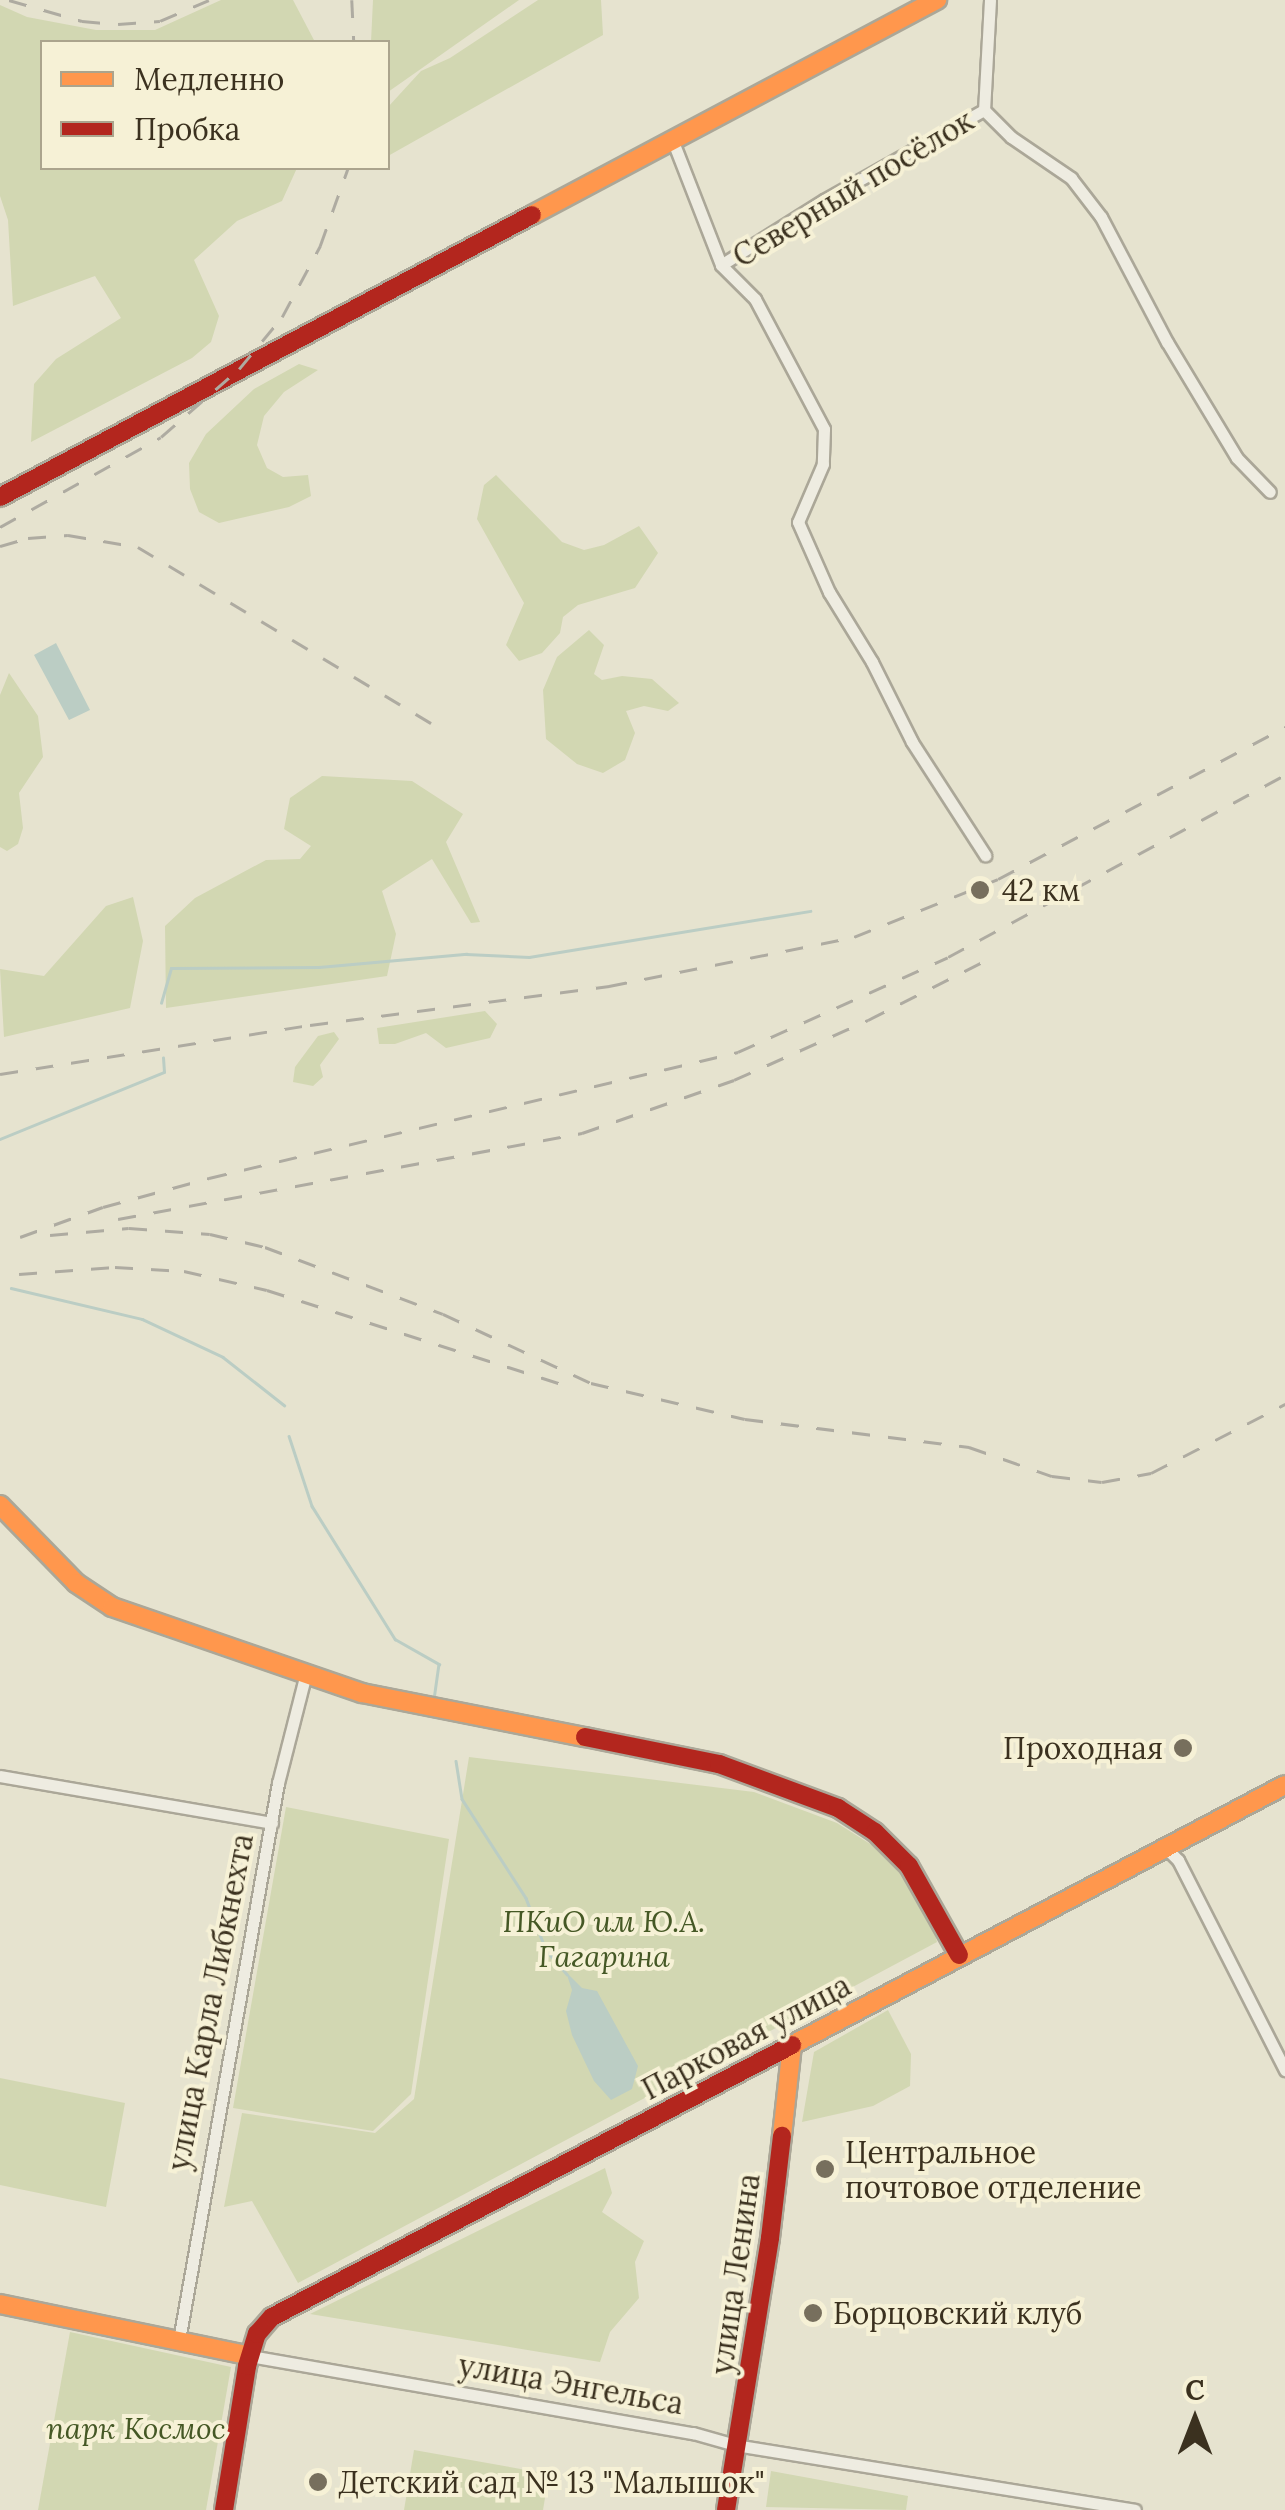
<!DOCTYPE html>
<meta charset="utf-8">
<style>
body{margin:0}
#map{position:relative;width:1285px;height:2510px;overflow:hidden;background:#e6e3cf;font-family:Lora,serif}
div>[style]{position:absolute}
.green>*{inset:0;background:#d2d7b2}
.water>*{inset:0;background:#bbcdc4}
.stream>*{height:2.5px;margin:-1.25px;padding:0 1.25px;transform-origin:1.25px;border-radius:1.25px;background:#bbcdc4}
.roads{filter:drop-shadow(2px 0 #aba798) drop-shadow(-2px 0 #aba798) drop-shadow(0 2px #aba798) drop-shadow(0 -2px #aba798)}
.street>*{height:11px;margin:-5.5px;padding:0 5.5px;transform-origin:5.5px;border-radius:5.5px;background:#eeece1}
.slow>*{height:18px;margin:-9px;padding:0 9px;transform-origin:9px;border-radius:9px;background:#ff974d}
.jam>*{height:18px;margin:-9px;padding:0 9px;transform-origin:9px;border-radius:9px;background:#b3261e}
.rail>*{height:2.5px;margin-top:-1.25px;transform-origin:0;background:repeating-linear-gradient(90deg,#aeaba1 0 18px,transparent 0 36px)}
.dots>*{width:28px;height:28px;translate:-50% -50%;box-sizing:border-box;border:5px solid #f6f1d6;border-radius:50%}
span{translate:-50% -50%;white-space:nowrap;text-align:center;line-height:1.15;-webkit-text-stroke:8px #f6f1d6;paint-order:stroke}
.street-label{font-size:30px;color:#3b311f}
.poi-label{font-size:30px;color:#3b311f}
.left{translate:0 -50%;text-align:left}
.right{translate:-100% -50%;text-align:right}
.park-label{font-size:30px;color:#455825;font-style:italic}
.legend{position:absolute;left:40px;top:40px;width:350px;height:130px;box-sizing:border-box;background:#f6f1d6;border:2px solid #aba48d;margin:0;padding:12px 18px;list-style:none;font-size:30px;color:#3b311f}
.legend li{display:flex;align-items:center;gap:20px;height:50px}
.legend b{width:50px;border:2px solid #aba48d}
.north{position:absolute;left:1145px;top:2370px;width:100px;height:100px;-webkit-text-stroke:8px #f6f1d6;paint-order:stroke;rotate:0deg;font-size:28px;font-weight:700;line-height:40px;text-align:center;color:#3b311f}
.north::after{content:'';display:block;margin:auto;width:35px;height:45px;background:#3b311f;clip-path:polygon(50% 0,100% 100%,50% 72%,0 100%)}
</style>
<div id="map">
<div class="green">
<i style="clip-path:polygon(221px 0,293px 0,315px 42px,42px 42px,42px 168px,297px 168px,282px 201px,237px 221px,194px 260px,219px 316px,211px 342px,192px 358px,31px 442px,34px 384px,56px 359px,121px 318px,95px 276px,13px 306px,8px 220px,0 196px,0 5px,27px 17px,96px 30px,155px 30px)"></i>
<i style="clip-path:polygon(373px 0,519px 0,388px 92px,388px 42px,371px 42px)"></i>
<i style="clip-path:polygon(538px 0,601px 0,603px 35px,388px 156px,388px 107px,421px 71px,450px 58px)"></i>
<i style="clip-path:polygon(299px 364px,318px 370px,284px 392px,264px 416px,257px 445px,267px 468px,283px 477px,308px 475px,311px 496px,289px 507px,219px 523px,199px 512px,190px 489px,189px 463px,206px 434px,254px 389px)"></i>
<i style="clip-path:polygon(496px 475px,562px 542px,584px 550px,604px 545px,639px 526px,658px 553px,635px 588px,578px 605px,563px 617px,560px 633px,542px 653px,519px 661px,506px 645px,524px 603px,477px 519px,484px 485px)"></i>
<i style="clip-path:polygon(589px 630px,604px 645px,594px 674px,602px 680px,622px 676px,652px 679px,679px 703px,668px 711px,644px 706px,626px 711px,635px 733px,625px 760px,603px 773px,577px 764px,546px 739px,543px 690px,557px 657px)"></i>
<i style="clip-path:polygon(9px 673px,38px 716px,43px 757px,19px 793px,23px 828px,18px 844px,7px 851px,0 847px,0 695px)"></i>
<i style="clip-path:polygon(322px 776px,412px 781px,463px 814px,446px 842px,480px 922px,471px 923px,432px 859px,382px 891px,396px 934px,387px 976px,166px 1008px,165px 926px,195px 898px,266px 860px,300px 859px,311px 846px,284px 829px,290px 798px)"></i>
<i style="clip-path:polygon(133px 897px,143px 941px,130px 1008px,4px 1037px,0 969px,44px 976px,106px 906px)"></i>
<i style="clip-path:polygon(485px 1011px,497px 1024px,490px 1038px,446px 1048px,426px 1033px,395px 1044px,379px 1044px,377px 1028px)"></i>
<i style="clip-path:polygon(334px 1032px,339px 1039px,320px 1065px,323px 1077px,313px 1086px,293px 1082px,295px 1067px,318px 1036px)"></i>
<i style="clip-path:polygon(469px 1757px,754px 1792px,837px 1823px,875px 1847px,906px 1875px,931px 1920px,937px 1942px,298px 2283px,252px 2201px,224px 2207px,242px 2113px,375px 2133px,414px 2099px)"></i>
<i style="clip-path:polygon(286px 1807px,449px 1839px,411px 2094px,373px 2131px,233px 2108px)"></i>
<i style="clip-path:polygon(888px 2010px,911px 2054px,910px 2086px,873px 2106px,802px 2122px,814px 2052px)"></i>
<i style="clip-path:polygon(0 2078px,125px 2103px,106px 2207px,0 2185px)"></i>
<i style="clip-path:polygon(605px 2168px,612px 2193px,602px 2212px,644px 2241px,635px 2262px,639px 2298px,610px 2332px,600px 2362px,310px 2314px)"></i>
<i style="clip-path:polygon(70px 2332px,231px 2367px,206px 2510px,38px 2510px)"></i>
<i style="clip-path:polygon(414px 2450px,549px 2474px,543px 2510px,404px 2510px)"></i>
<i style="clip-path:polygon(771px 2471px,908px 2496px,906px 2510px,766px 2507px)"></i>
</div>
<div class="water">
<i style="clip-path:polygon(56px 643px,90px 710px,69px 720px,34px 655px)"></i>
<i style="clip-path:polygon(566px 1972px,582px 1988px,597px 1991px,638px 2066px,632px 2089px,611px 2100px,594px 2081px,572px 2035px,566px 2011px,572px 1990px)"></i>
</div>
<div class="stream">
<i style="left:161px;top:1003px;width:36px;rotate:-74deg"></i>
<i style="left:171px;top:968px;width:148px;rotate:-0.4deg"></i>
<i style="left:319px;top:967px;width:148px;rotate:-5.1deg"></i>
<i style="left:466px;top:954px;width:63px;rotate:2.7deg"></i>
<i style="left:529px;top:957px;width:285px;rotate:-9.3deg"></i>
<i style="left:0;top:1139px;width:177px;rotate:-22.2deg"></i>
<i style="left:164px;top:1072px;width:14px;rotate:-94deg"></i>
<i style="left:11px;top:1288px;width:135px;rotate:13.3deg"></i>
<i style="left:142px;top:1319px;width:89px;rotate:25.1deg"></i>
<i style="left:223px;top:1357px;width:78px;rotate:38.2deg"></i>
<i style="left:289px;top:1436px;width:74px;rotate:71.8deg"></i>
<i style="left:312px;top:1506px;width:157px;rotate:58deg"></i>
<i style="left:395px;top:1639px;width:51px;rotate:29.6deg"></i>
<i style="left:439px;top:1664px;width:34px;rotate:98deg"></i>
<i style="left:456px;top:1761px;width:38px;rotate:81deg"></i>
<i style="left:462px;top:1799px;width:118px;rotate:57.1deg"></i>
<i style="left:526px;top:1898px;width:56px;rotate:69deg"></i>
<i style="left:546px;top:1950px;width:32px;rotate:49deg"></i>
</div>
<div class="roads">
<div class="street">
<i style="left:990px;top:0;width:110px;rotate:93.1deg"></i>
<i style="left:984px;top:110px;width:38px;rotate:45deg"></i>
<i style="left:1011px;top:137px;width:73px;rotate:34.3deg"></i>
<i style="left:1071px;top:178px;width:49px;rotate:52.4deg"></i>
<i style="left:1101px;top:217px;width:141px;rotate:62.2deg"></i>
<i style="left:1167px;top:342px;width:135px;rotate:58.9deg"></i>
<i style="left:1237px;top:458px;width:47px;rotate:45.9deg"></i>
<i style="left:672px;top:139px;width:135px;rotate:68.7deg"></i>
<i style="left:721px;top:265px;width:48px;rotate:45deg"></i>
<i style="left:755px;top:299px;width:147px;rotate:62deg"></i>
<i style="left:824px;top:429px;width:35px;rotate:92deg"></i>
<i style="left:823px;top:464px;width:63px;rotate:113.3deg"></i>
<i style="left:798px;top:522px;width:77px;rotate:66.1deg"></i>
<i style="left:829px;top:592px;width:82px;rotate:58.4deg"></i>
<i style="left:872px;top:662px;width:89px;rotate:63.4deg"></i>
<i style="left:912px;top:742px;width:135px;rotate:57.1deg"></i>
<i style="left:721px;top:265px;width:122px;rotate:-32.3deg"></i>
<i style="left:824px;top:200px;width:184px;rotate:-29.4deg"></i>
<i style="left:0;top:1776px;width:276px;rotate:9.8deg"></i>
<i style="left:1166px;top:1848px;width:17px;rotate:45deg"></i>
<i style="left:1178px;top:1860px;width:236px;rotate:63deg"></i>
<i style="left:179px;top:2340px;width:566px;rotate:-79.92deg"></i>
<i style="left:278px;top:1783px;width:109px;rotate:-75.7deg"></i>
<i style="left:250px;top:2356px;width:450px;rotate:9.9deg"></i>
<i style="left:693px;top:2433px;width:44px;rotate:15.9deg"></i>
<i style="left:735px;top:2445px;width:405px;rotate:9.2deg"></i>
</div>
<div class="slow">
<i style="left:532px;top:215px;width:459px;rotate:-28deg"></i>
<i style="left:0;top:1505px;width:109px;rotate:45.7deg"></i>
<i style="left:76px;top:1583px;width:43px;rotate:33.7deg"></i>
<i style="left:112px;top:1607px;width:264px;rotate:19deg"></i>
<i style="left:362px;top:1693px;width:227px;rotate:11.2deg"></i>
<i style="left:782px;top:2136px;width:92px;rotate:-83.7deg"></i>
<i style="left:792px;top:2045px;width:557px;rotate:-27.81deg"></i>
<i style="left:0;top:2304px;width:255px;rotate:11.7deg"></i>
</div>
<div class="jam">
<i style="left:0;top:497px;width:602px;rotate:-27.93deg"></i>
<i style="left:585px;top:1737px;width:137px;rotate:11.4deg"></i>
<i style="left:719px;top:1764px;width:127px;rotate:20.3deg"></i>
<i style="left:838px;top:1808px;width:44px;rotate:33deg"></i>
<i style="left:875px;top:1832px;width:48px;rotate:45deg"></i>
<i style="left:909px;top:1866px;width:102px;rotate:60.7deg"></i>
<i style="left:224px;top:2510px;width:146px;rotate:-80.9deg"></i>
<i style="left:247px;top:2366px;width:34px;rotate:-73deg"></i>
<i style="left:257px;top:2334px;width:23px;rotate:-49deg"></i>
<i style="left:272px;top:2317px;width:587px;rotate:-27.61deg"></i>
<i style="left:726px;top:2510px;width:276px;rotate:-80.8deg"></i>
<i style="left:770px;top:2238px;width:103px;rotate:-83.3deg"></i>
</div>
</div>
<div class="rail">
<i style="left:9px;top:0;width:76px;rotate:16deg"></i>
<i style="left:82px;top:21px;width:36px;rotate:5deg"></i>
<i style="left:118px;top:24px;width:42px;rotate:-4.1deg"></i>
<i style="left:160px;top:21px;width:53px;rotate:-23.2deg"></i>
<i style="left:352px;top:0;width:42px;rotate:87.3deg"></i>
<i style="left:0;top:527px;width:184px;rotate:-29.2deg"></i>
<i style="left:161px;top:437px;width:103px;rotate:-41.1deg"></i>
<i style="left:239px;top:369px;width:67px;rotate:-50.4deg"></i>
<i style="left:282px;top:317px;width:81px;rotate:-61.8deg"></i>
<i style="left:320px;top:246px;width:83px;rotate:-70.3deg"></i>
<i style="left:0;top:546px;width:29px;rotate:-16deg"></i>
<i style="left:28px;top:538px;width:40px;rotate:-4.3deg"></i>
<i style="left:68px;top:535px;width:71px;rotate:9.7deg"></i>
<i style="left:138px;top:547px;width:344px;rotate:31deg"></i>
<i style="left:0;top:1074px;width:314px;rotate:-9deg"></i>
<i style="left:310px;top:1025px;width:302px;rotate:-7.4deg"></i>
<i style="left:609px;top:986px;width:250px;rotate:-11.3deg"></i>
<i style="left:854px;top:937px;width:155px;rotate:-21.9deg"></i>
<i style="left:998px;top:879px;width:325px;rotate:-27.9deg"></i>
<i style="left:118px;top:1219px;width:472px;rotate:-10.5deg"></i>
<i style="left:582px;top:1133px;width:161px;rotate:-19.2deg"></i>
<i style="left:734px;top:1080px;width:147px;rotate:-24.1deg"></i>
<i style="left:868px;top:1020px;width:139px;rotate:-26.9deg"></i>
<i style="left:50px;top:1235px;width:79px;rotate:-5.1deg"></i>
<i style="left:129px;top:1228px;width:81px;rotate:4.2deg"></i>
<i style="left:210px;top:1234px;width:57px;rotate:13.3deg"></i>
<i style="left:265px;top:1247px;width:190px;rotate:20.6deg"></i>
<i style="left:443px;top:1314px;width:163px;rotate:25deg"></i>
<i style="left:591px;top:1383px;width:158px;rotate:13.2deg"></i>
<i style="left:745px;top:1419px;width:226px;rotate:7.1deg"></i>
<i style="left:969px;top:1447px;width:88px;rotate:19.3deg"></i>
<i style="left:1052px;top:1476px;width:50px;rotate:6.8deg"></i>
<i style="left:1102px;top:1482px;width:50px;rotate:-10.4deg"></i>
<i style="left:1151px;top:1473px;width:151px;rotate:-27.2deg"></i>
<i style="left:20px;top:1237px;width:88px;rotate:-19.9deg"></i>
<i style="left:103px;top:1207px;width:110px;rotate:-15.3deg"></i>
<i style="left:209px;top:1178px;width:544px;rotate:-13.4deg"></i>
<i style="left:738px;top:1052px;width:230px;rotate:-24.3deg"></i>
<i style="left:948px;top:957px;width:383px;rotate:-28.4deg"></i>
<i style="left:19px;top:1274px;width:96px;rotate:-4.2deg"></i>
<i style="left:115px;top:1267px;width:69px;rotate:3.3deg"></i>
<i style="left:184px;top:1271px;width:85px;rotate:12.9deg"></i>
<i style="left:267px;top:1290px;width:310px;rotate:17.7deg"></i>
</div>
<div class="dots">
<i style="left:980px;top:890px;background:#776f5d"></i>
<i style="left:1183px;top:1748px;background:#776f5d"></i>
<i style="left:825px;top:2169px;background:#776f5d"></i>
<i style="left:813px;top:2313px;background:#776f5d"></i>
<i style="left:318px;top:2482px;background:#776f5d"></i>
</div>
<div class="street-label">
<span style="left:853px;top:188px;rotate:-31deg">Северный посёлок</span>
<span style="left:210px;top:2002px;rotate:-79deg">улица Карла Либкнехта</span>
<span style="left:746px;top:2037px;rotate:-28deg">Парковая улица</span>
<span style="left:735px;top:2274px;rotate:-82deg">улица Ленина</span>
<span style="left:571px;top:2384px;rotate:10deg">улица Энгельса</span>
</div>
<div class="poi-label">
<span class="left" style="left:1002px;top:890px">42 км</span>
<span class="right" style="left:1163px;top:1748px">Проходная</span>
<span class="left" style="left:845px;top:2169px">Центральное<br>почтовое отделение</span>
<span class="left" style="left:833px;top:2313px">Борцовский клуб</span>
<span class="left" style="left:338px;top:2482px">Детский сад № 13 "Малышок"</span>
</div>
<div class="park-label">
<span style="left:604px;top:1938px">ПКиО им Ю.А.<br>Гагарина</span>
<span style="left:136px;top:2428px">парк Космос</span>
</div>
<ul class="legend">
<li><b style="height:12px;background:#ff974d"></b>Медленно</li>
<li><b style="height:12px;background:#b3261e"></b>Пробка</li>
</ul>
<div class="north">С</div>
</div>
